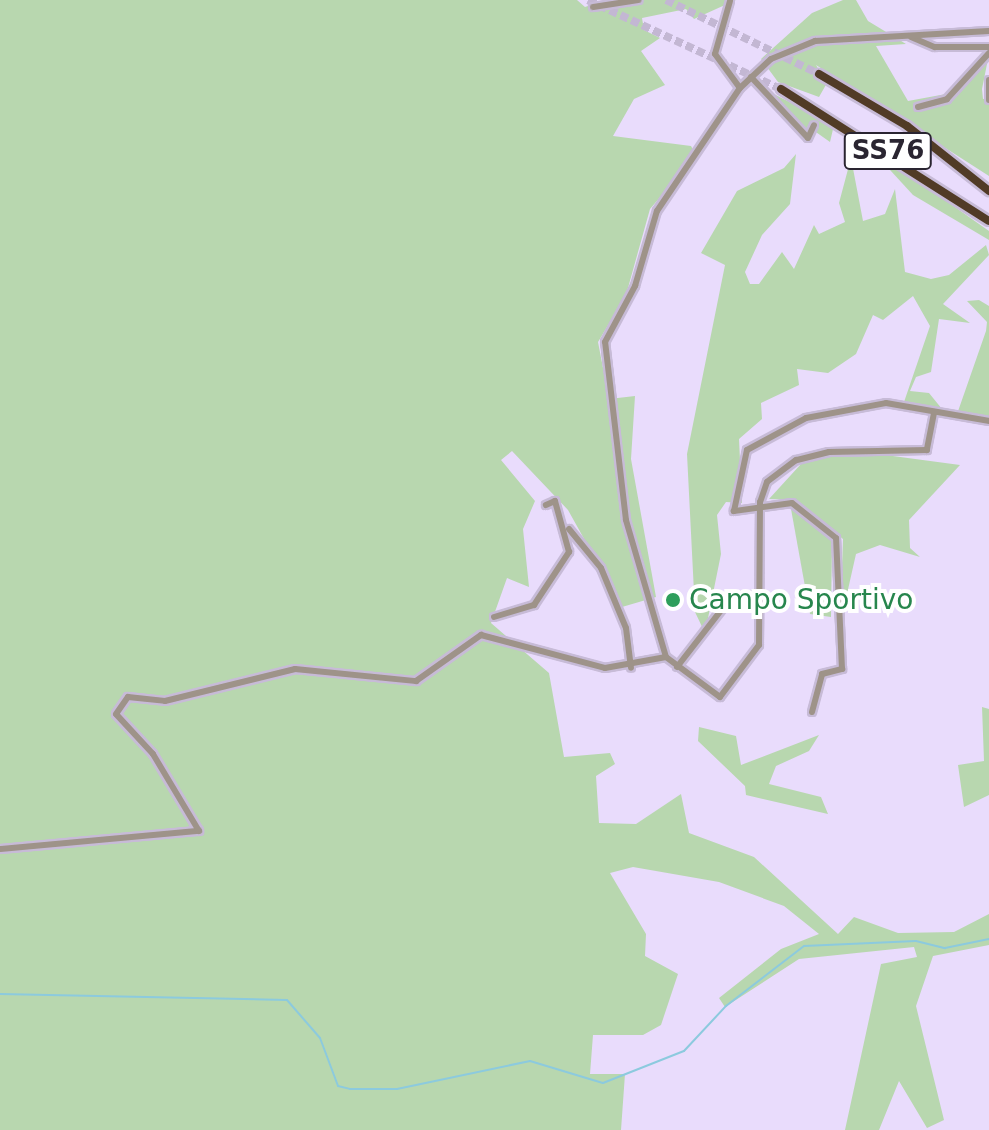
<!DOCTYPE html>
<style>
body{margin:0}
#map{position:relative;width:989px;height:1130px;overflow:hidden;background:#e9dcfc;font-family:"DejaVu Sans",sans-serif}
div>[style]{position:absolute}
.green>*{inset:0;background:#b8d7af}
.stream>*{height:2px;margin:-1px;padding:0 1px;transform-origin:1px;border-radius:1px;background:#8ccade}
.highway-tunnel>*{height:8px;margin-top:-4px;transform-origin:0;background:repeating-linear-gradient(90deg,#c3b7d3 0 8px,transparent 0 12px)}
.roads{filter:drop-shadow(2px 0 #c7bbd7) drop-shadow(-2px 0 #c7bbd7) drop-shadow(0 2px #c7bbd7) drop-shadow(0 -2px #c7bbd7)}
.minor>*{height:6px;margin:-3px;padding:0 3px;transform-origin:3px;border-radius:3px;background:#9e9389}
.highway>*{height:8px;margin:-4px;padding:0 4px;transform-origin:4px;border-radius:4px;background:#513b26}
.dots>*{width:22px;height:22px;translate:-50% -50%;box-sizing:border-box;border:4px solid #fff;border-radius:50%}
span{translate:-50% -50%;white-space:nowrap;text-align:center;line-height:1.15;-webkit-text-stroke:8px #fff;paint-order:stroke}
.shield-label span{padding:2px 6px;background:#fff;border:2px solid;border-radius:6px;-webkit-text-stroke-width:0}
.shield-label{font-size:26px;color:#2a2531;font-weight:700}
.leisure-label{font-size:28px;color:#27864d}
.left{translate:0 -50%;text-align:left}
</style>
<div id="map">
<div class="green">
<i style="clip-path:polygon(0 0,577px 0,585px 7px,605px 0,736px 0,694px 19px,686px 9px,642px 18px,644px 30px,660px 38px,641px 51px,665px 85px,634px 99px,613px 136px,691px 146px,696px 155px,650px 209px,626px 295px,598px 342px,609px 399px,635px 396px,631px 459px,656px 597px,622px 607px,568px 510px,512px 451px,501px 460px,535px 501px,523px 529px,529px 587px,507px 578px,491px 623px,549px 673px,564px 757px,610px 753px,615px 764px,596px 776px,599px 823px,636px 824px,681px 794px,689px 833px,754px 857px,838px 934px,854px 917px,898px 933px,954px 932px,989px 914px,989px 945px,933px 956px,916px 1006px,944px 1120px,927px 1128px,899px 1081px,879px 1130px,845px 1130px,881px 964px,917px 957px,914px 947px,799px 959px,725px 1007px,719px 998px,781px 949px,819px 934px,784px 906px,719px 882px,633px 867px,610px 873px,646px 934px,645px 956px,678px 974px,661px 1025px,643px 1035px,593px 1035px,590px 1074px,625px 1074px,621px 1130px,0 1130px)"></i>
<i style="clip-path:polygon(843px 0,856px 0,868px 21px,906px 44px,876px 46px,908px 101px,946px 94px,989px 54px,982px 89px,983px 99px,989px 98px,989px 176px,816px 65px,827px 83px,819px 97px,778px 82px,761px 59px,812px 13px)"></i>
<i style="clip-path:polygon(770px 92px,834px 125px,830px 142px,813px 130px,817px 121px,802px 131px)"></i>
<i style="clip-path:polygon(868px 146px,989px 231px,989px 240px,913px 195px)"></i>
<i style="clip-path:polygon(796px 154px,790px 204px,762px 235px,745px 272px,750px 284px,759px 284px,782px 252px,794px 269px,814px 225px,819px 234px,845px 222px,839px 203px,851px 158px,863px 221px,885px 214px,895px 189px,905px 272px,931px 279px,949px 275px,986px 245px,989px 255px,943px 304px,970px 323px,939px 319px,931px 372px,916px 377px,910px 391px,929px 393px,942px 409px,904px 402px,930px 326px,913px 296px,883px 320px,873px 315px,856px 354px,828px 373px,797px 369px,799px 385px,761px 403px,762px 419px,739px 439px,742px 503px,726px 502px,717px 515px,721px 554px,705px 633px,695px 612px,687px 454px,725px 265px,701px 253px,737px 191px,784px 168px)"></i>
<i style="clip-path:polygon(979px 300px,989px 306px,989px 420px,956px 417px,986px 331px,987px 322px,967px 301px)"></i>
<i style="clip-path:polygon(848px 450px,960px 465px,909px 520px,910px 548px,920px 557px,880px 545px,856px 554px,840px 625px,843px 539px,795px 500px,769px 499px,801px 464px)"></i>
<i style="clip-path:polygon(791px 509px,832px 541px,831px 617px,810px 614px)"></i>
<i style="clip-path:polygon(982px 707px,989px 709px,989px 795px,964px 807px,958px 765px,984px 761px)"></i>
<i style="clip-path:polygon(699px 727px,736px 736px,741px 765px,819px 735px,809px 751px,776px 766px,769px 784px,821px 797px,828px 814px,746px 795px,745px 786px,698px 741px)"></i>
</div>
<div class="stream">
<i style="left:0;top:994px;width:287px;rotate:1.2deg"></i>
<i style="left:287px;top:1000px;width:50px;rotate:49deg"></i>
<i style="left:320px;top:1038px;width:51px;rotate:69.4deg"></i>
<i style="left:338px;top:1086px;width:12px;rotate:14deg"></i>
<i style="left:350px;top:1089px;width:47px"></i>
<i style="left:397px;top:1089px;width:136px;rotate:-11.9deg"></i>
<i style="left:530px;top:1061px;width:76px;rotate:16.8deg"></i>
<i style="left:603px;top:1083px;width:87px;rotate:-21.6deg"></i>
<i style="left:684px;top:1051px;width:62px;rotate:-47deg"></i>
<i style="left:726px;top:1006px;width:98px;rotate:-37.6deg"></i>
<i style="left:804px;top:946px;width:112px;rotate:-2.6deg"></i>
<i style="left:916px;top:941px;width:30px;rotate:14deg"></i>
<i style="left:945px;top:948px;width:45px;rotate:-11.6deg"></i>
</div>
<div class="highway-tunnel">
<i style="left:588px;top:0;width:213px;rotate:24.8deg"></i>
<i style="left:666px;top:0;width:170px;rotate:25.8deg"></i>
</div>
<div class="roads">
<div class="minor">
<i style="left:730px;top:1px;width:55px;rotate:105.8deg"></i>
<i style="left:715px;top:54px;width:42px;rotate:53.7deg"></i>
<i style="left:593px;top:7px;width:46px;rotate:-8.8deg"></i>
<i style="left:911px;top:37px;width:26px;rotate:23deg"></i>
<i style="left:935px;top:47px;width:54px"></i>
<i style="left:751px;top:77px;width:83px;rotate:46.9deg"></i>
<i style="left:808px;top:138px;width:14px;rotate:-65deg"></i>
<i style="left:989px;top:80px;width:20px;rotate:90deg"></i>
<i style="left:918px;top:107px;width:30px;rotate:-15deg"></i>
<i style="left:947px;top:99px;width:62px;rotate:-47.6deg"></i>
<i style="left:934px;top:413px;width:38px;rotate:101deg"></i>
<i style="left:927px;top:450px;width:98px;rotate:178.8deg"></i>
<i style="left:829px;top:452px;width:34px;rotate:166deg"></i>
<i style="left:796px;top:460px;width:36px;rotate:143deg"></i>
<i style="left:767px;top:482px;width:21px;rotate:109deg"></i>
<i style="left:760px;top:502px;width:143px;rotate:90.4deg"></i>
<i style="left:759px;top:645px;width:65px;rotate:126.9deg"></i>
<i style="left:720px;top:697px;width:67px;rotate:-143.5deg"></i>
<i style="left:666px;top:657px;width:143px;rotate:-106.3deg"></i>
<i style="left:626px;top:520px;width:179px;rotate:-96.7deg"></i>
<i style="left:605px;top:342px;width:64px;rotate:-61.8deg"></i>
<i style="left:635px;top:286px;width:78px;rotate:-73.7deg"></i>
<i style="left:657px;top:211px;width:148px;rotate:-56deg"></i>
<i style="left:740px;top:88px;width:42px;rotate:-43.1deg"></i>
<i style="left:771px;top:59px;width:48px;rotate:-22.2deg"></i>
<i style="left:815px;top:41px;width:174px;rotate:-3.3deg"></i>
<i style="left:569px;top:529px;width:50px;rotate:50.6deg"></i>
<i style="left:601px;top:568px;width:65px;rotate:67.4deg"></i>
<i style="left:626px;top:628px;width:40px;rotate:82.9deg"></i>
<i style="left:494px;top:617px;width:42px;rotate:-16.7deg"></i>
<i style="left:534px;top:605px;width:64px;rotate:-56.6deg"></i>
<i style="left:569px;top:552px;width:53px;rotate:-105.4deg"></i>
<i style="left:555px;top:501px;width:10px;rotate:156deg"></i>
<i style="left:677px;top:667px;width:91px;rotate:-52.1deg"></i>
<i style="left:733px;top:595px;width:18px"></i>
<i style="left:812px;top:712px;width:39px;rotate:-75deg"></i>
<i style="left:822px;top:674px;width:21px;rotate:-14deg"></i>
<i style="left:842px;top:669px;width:131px;rotate:-92.6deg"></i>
<i style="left:836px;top:538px;width:56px;rotate:-141.5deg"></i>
<i style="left:792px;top:503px;width:59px;rotate:172.1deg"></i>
<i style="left:734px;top:511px;width:62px;rotate:-78deg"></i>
<i style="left:747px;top:450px;width:67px;rotate:-28.5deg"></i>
<i style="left:806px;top:418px;width:81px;rotate:-10.6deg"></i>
<i style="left:886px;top:403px;width:105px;rotate:9.9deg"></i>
<i style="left:0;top:849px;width:200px;rotate:-5.2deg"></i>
<i style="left:199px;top:831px;width:90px;rotate:-120.9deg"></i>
<i style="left:153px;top:754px;width:54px;rotate:-132.8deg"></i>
<i style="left:116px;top:714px;width:21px;rotate:-55deg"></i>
<i style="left:128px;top:697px;width:37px;rotate:6deg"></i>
<i style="left:165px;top:701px;width:134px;rotate:-13.8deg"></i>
<i style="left:295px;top:669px;width:122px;rotate:5.7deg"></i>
<i style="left:416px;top:681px;width:80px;rotate:-35.3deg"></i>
<i style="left:481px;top:635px;width:128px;rotate:14.9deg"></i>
<i style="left:605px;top:668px;width:62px;rotate:-10.2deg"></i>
</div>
<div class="highway">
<i style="left:819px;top:74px;width:102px;rotate:30.6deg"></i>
<i style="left:907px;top:126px;width:105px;rotate:38.4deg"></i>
<i style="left:781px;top:89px;width:246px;rotate:32.4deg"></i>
</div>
</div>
<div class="dots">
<i style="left:673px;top:600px;background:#2e9e5b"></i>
</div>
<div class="shield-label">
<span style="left:888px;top:151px">SS76</span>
</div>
<div class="leisure-label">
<span class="left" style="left:689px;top:600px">Campo Sportivo</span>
</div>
</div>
